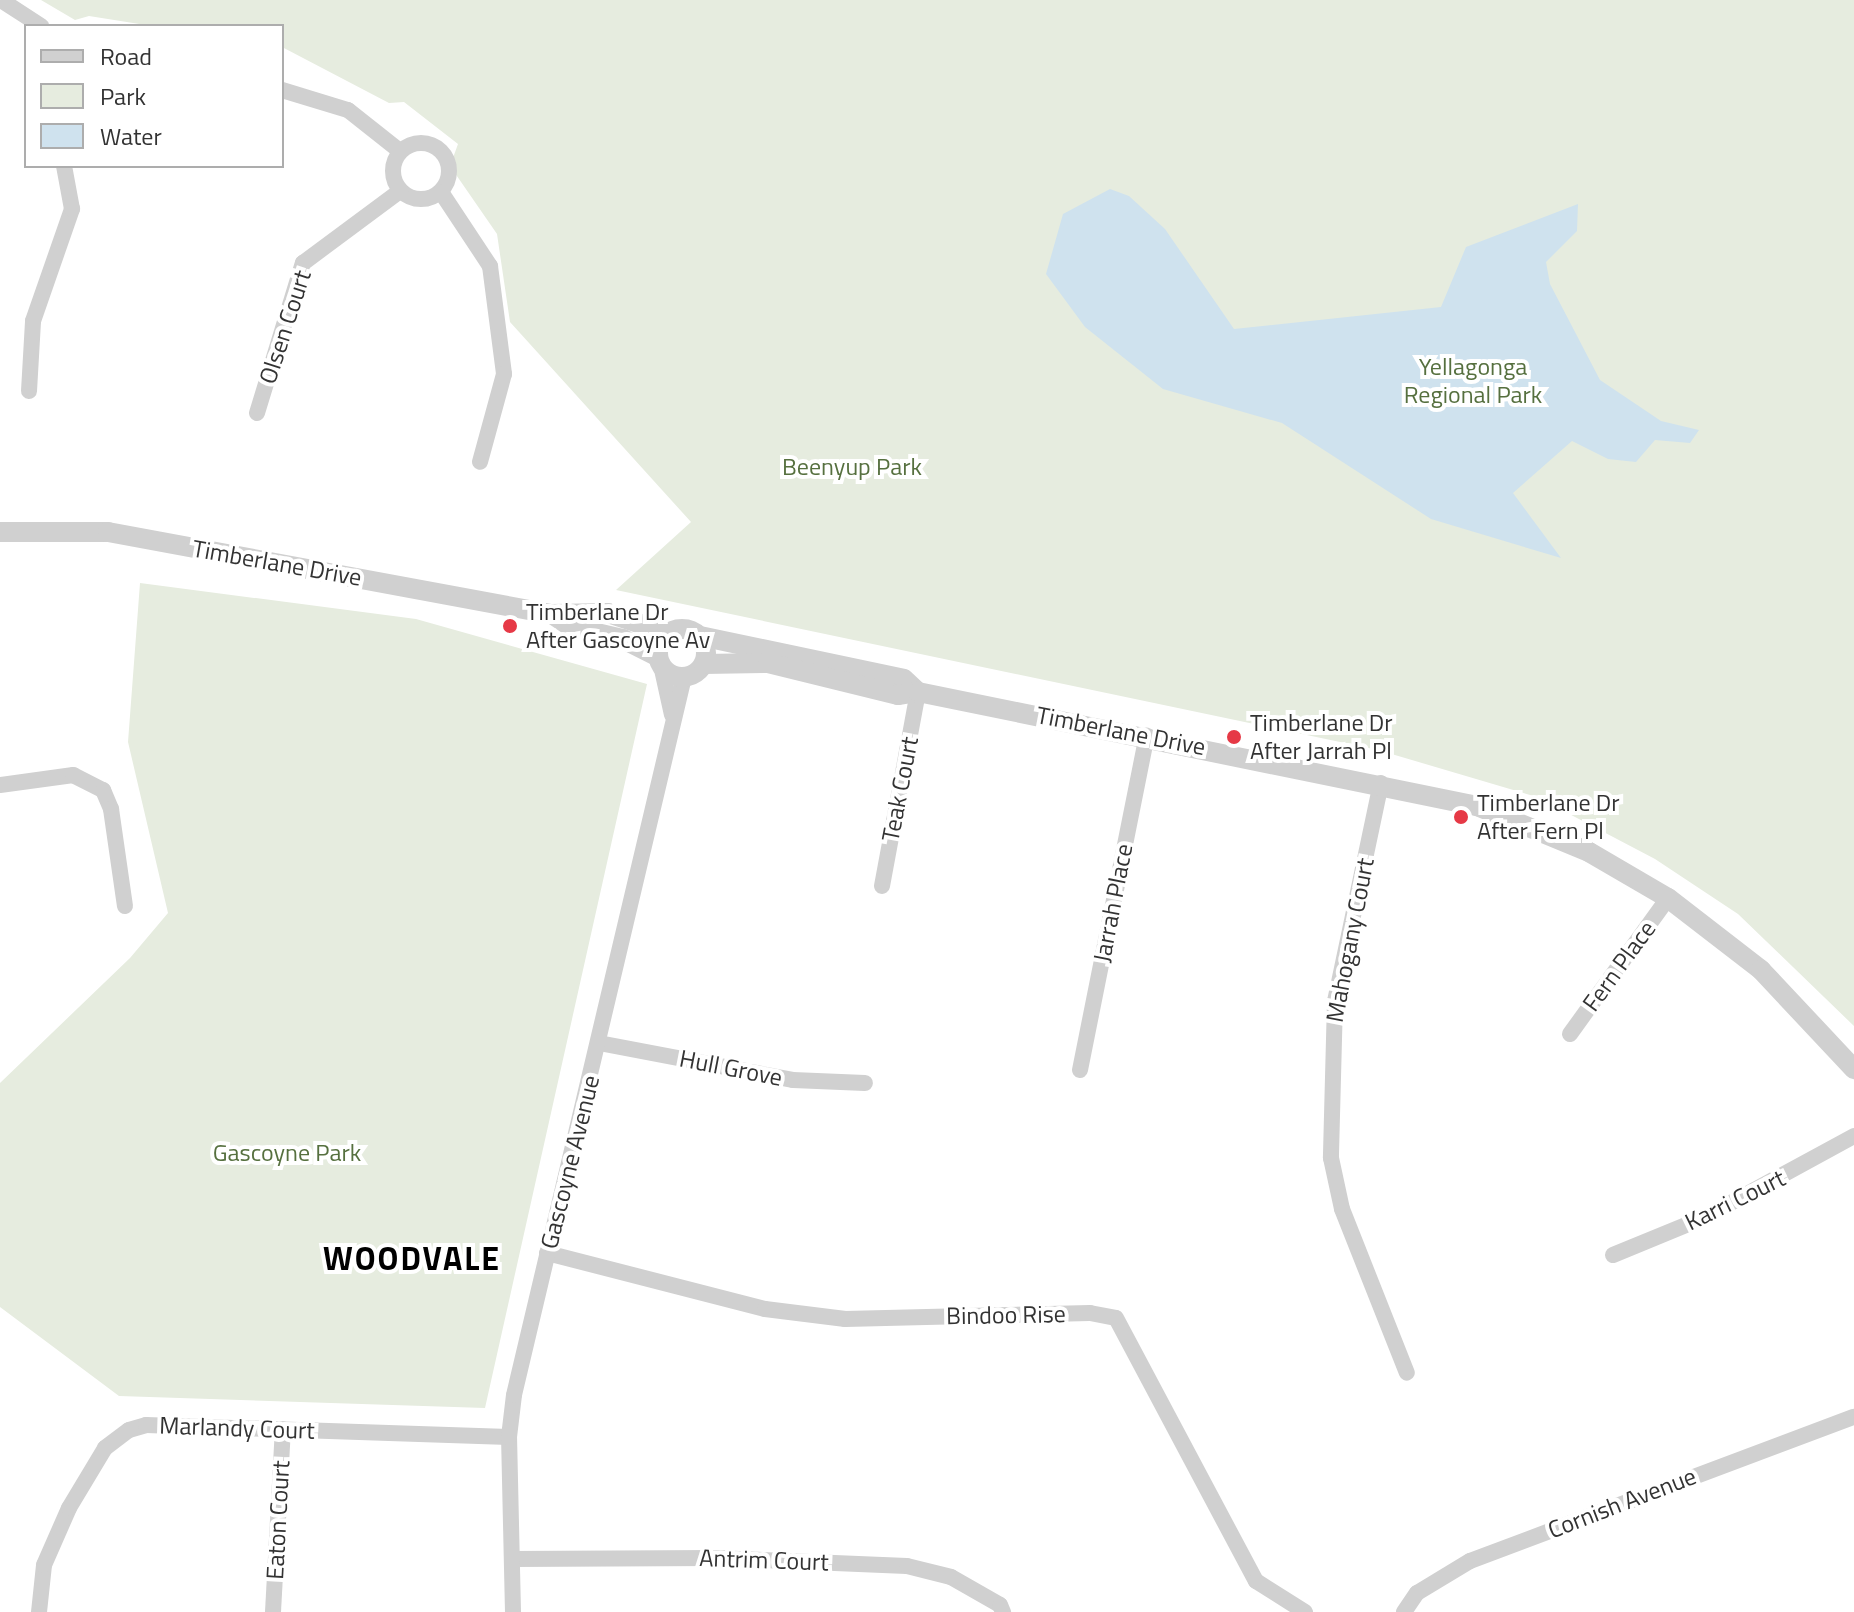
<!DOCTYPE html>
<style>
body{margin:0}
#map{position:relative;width:1854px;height:1612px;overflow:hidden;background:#fff;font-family:"Titillium Web",sans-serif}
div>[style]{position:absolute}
.green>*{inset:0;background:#e6ecdf}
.water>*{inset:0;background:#cfe2ee}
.minor>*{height:16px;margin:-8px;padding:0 8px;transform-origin:8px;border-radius:8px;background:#d0d0d0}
.minor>.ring{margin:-8px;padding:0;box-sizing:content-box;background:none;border:16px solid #d0d0d0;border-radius:50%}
.tertiary>*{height:20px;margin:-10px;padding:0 10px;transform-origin:10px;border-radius:10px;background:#d0d0d0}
.tertiary>.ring{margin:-10px;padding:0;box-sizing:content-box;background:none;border:20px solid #d0d0d0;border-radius:50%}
.dots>*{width:22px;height:22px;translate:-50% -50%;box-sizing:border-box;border:4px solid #fff;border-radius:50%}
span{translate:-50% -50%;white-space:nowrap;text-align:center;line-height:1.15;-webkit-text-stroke:8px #fff;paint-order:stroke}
.street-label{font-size:24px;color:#333}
.park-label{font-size:24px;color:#56703f}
.poi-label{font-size:24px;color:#333}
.left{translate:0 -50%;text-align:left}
.district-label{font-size:32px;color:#000;font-weight:700;letter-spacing:2px}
.legend{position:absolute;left:24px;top:24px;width:260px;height:144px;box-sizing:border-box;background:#fff;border:2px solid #adadad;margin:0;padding:10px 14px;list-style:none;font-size:24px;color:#333}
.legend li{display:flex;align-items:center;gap:16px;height:40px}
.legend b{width:40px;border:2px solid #adadad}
</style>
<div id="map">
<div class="green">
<i style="clip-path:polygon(41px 0,1854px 0,1854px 1026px,1738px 914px,1655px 859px,1537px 797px,1378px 750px,616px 590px,691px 522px,510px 322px,497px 234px,450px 166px,458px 144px,404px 102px,389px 103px,282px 47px,282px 26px,152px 26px,89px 16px,75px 20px)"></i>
<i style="clip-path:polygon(140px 583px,416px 619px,647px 684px,485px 1408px,119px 1396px,0 1307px,0 1083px,130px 958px,168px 913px,128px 742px)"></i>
</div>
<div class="water">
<i style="clip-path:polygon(1110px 189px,1129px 196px,1165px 229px,1234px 329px,1441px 307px,1466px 247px,1578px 204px,1577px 231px,1546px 262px,1550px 284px,1600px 380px,1661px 421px,1699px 430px,1690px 443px,1655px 440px,1636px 462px,1608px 459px,1572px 441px,1513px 493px,1561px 558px,1431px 519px,1282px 423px,1163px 389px,1085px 327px,1046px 274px,1063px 214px)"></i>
</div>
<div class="minor">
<i style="left:1px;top:0;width:48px;rotate:33deg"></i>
<i style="left:282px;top:90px;width:69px;rotate:16.9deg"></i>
<i style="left:348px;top:110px;width:66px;rotate:38.3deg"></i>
<i class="ring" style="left:393px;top:143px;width:40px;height:40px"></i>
<i style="left:441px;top:192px;width:89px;rotate:56.5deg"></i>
<i style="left:490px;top:266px;width:109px;rotate:82.6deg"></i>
<i style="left:504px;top:374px;width:91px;rotate:105.3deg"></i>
<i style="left:29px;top:391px;width:70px;rotate:-86.7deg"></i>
<i style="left:33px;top:321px;width:119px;rotate:-70.8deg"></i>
<i style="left:72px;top:209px;width:44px;rotate:-100.5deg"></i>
<i style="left:257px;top:413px;width:157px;rotate:-73deg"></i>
<i style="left:303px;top:263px;width:121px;rotate:-36.6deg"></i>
<i style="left:661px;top:665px;width:51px;rotate:77.6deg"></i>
<i style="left:1381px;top:783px;width:223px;rotate:101.9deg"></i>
<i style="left:1335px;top:1001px;width:157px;rotate:91.5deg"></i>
<i style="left:1331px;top:1158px;width:52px;rotate:77.8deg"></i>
<i style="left:1342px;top:1209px;width:176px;rotate:68.4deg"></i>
<i style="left:0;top:785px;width:74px;rotate:-7.8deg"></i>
<i style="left:73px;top:775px;width:34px;rotate:27deg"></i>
<i style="left:103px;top:790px;width:21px;rotate:67deg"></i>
<i style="left:111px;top:809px;width:98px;rotate:81.8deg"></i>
<i style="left:882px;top:886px;width:197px;rotate:-79.5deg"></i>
<i style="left:1570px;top:1034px;width:168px;rotate:-54.2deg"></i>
<i style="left:599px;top:1043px;width:197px;rotate:10.8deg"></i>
<i style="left:793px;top:1080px;width:72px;rotate:2.4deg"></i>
<i style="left:1080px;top:1070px;width:341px;rotate:-78.7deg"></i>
<i style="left:547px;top:1253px;width:225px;rotate:14.4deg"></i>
<i style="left:765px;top:1309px;width:81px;rotate:7.1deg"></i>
<i style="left:845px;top:1319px;width:245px;rotate:-1.4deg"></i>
<i style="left:1090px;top:1313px;width:26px;rotate:11deg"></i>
<i style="left:1116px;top:1318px;width:298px;rotate:62deg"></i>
<i style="left:1256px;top:1581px;width:58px;rotate:32.3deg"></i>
<i style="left:1613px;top:1255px;width:97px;rotate:-22.3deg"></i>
<i style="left:1703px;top:1218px;width:172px;rotate:-28.5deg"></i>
<i style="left:512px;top:1559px;width:202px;rotate:-0.3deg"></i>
<i style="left:714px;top:1558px;width:193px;rotate:2.4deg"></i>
<i style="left:907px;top:1566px;width:45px;rotate:14deg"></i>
<i style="left:951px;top:1577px;width:56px;rotate:29.7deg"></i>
<i style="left:1000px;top:1605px;width:8px;rotate:67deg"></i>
<i style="left:39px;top:1612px;width:47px;rotate:-83.9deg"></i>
<i style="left:44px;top:1565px;width:62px;rotate:-66.3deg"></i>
<i style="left:69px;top:1508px;width:70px;rotate:-59deg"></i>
<i style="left:105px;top:1448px;width:30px;rotate:-37deg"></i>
<i style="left:129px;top:1430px;width:18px;rotate:-16deg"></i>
<i style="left:146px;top:1425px;width:363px;rotate:1.9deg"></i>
<i style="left:273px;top:1612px;width:183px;rotate:-86.9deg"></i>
<i style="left:513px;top:1612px;width:175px;rotate:-91.3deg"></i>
<i style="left:509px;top:1437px;width:42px;rotate:-83.2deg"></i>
<i style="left:514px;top:1395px;width:738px;rotate:-76.68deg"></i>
<i style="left:1404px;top:1612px;width:23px;rotate:-56deg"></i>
<i style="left:1417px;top:1593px;width:62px;rotate:-31.1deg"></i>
<i style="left:1470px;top:1561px;width:410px;rotate:-20.6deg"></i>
</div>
<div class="tertiary">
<i style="left:0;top:532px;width:108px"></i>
<i style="left:108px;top:532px;width:452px;rotate:10.5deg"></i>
<i style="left:552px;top:614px;width:56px;rotate:-1deg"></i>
<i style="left:608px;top:613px;width:63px;rotate:18.4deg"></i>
<i style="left:552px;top:614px;width:23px;rotate:34deg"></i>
<i style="left:571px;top:627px;width:53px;rotate:13deg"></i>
<i style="left:623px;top:639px;width:39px;rotate:27deg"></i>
<i class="ring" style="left:658px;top:629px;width:28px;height:28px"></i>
<i style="left:700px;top:636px;width:208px;rotate:11.9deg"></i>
<i style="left:904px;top:679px;width:19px;rotate:43deg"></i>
<i style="left:704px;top:664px;width:64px;rotate:-0.9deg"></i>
<i style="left:768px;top:663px;width:134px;rotate:13.8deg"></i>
<i style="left:898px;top:695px;width:20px;rotate:-9deg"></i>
<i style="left:918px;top:692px;width:571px;rotate:11.53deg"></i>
<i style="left:1477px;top:806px;width:121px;rotate:22.3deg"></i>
<i style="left:1589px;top:852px;width:91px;rotate:30.2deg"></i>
<i style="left:1668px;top:898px;width:118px;rotate:37.7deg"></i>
<i style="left:1761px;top:970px;width:136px;rotate:46.8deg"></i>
</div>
<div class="dots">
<i style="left:510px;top:626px;background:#e63946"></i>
<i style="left:1234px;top:737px;background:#e63946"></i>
<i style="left:1461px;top:817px;background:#e63946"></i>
</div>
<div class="street-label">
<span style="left:285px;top:327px;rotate:-72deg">Olsen Court</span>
<span style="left:277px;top:563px;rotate:10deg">Timberlane Drive</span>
<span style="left:1121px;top:731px;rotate:11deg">Timberlane Drive</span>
<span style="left:900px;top:789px;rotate:-79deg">Teak Court</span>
<span style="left:1113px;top:903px;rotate:-79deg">Jarrah Place</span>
<span style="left:1350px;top:940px;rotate:-79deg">Mahogany Court</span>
<span style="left:1619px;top:966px;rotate:-54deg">Fern Place</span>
<span style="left:731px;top:1068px;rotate:11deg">Hull Grove</span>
<span style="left:570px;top:1162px;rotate:-76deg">Gascoyne Avenue</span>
<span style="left:1735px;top:1200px;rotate:-26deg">Karri Court</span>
<span style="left:1006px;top:1315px;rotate:-1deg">Bindoo Rise</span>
<span style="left:237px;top:1428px;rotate:2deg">Marlandy Court</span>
<span style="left:1622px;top:1503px;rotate:-21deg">Cornish Avenue</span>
<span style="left:278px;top:1520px;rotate:-87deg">Eaton Court</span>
<span style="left:764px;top:1560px;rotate:2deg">Antrim Court</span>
</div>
<div class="park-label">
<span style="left:1473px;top:381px">Yellagonga<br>Regional Park</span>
<span style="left:852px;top:467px">Beenyup Park</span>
<span style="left:287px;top:1153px">Gascoyne Park</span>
</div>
<div class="poi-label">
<span class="left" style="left:526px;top:626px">Timberlane Dr<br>After Gascoyne Av</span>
<span class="left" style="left:1250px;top:737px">Timberlane Dr<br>After Jarrah Pl</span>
<span class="left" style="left:1477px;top:817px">Timberlane Dr<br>After Fern Pl</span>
</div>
<div class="district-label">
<span style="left:412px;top:1258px">WOODVALE</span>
</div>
<ul class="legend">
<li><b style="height:10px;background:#d0d0d0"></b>Road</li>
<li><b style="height:22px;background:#e6ecdf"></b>Park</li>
<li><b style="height:22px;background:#cfe2ee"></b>Water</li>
</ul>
</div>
